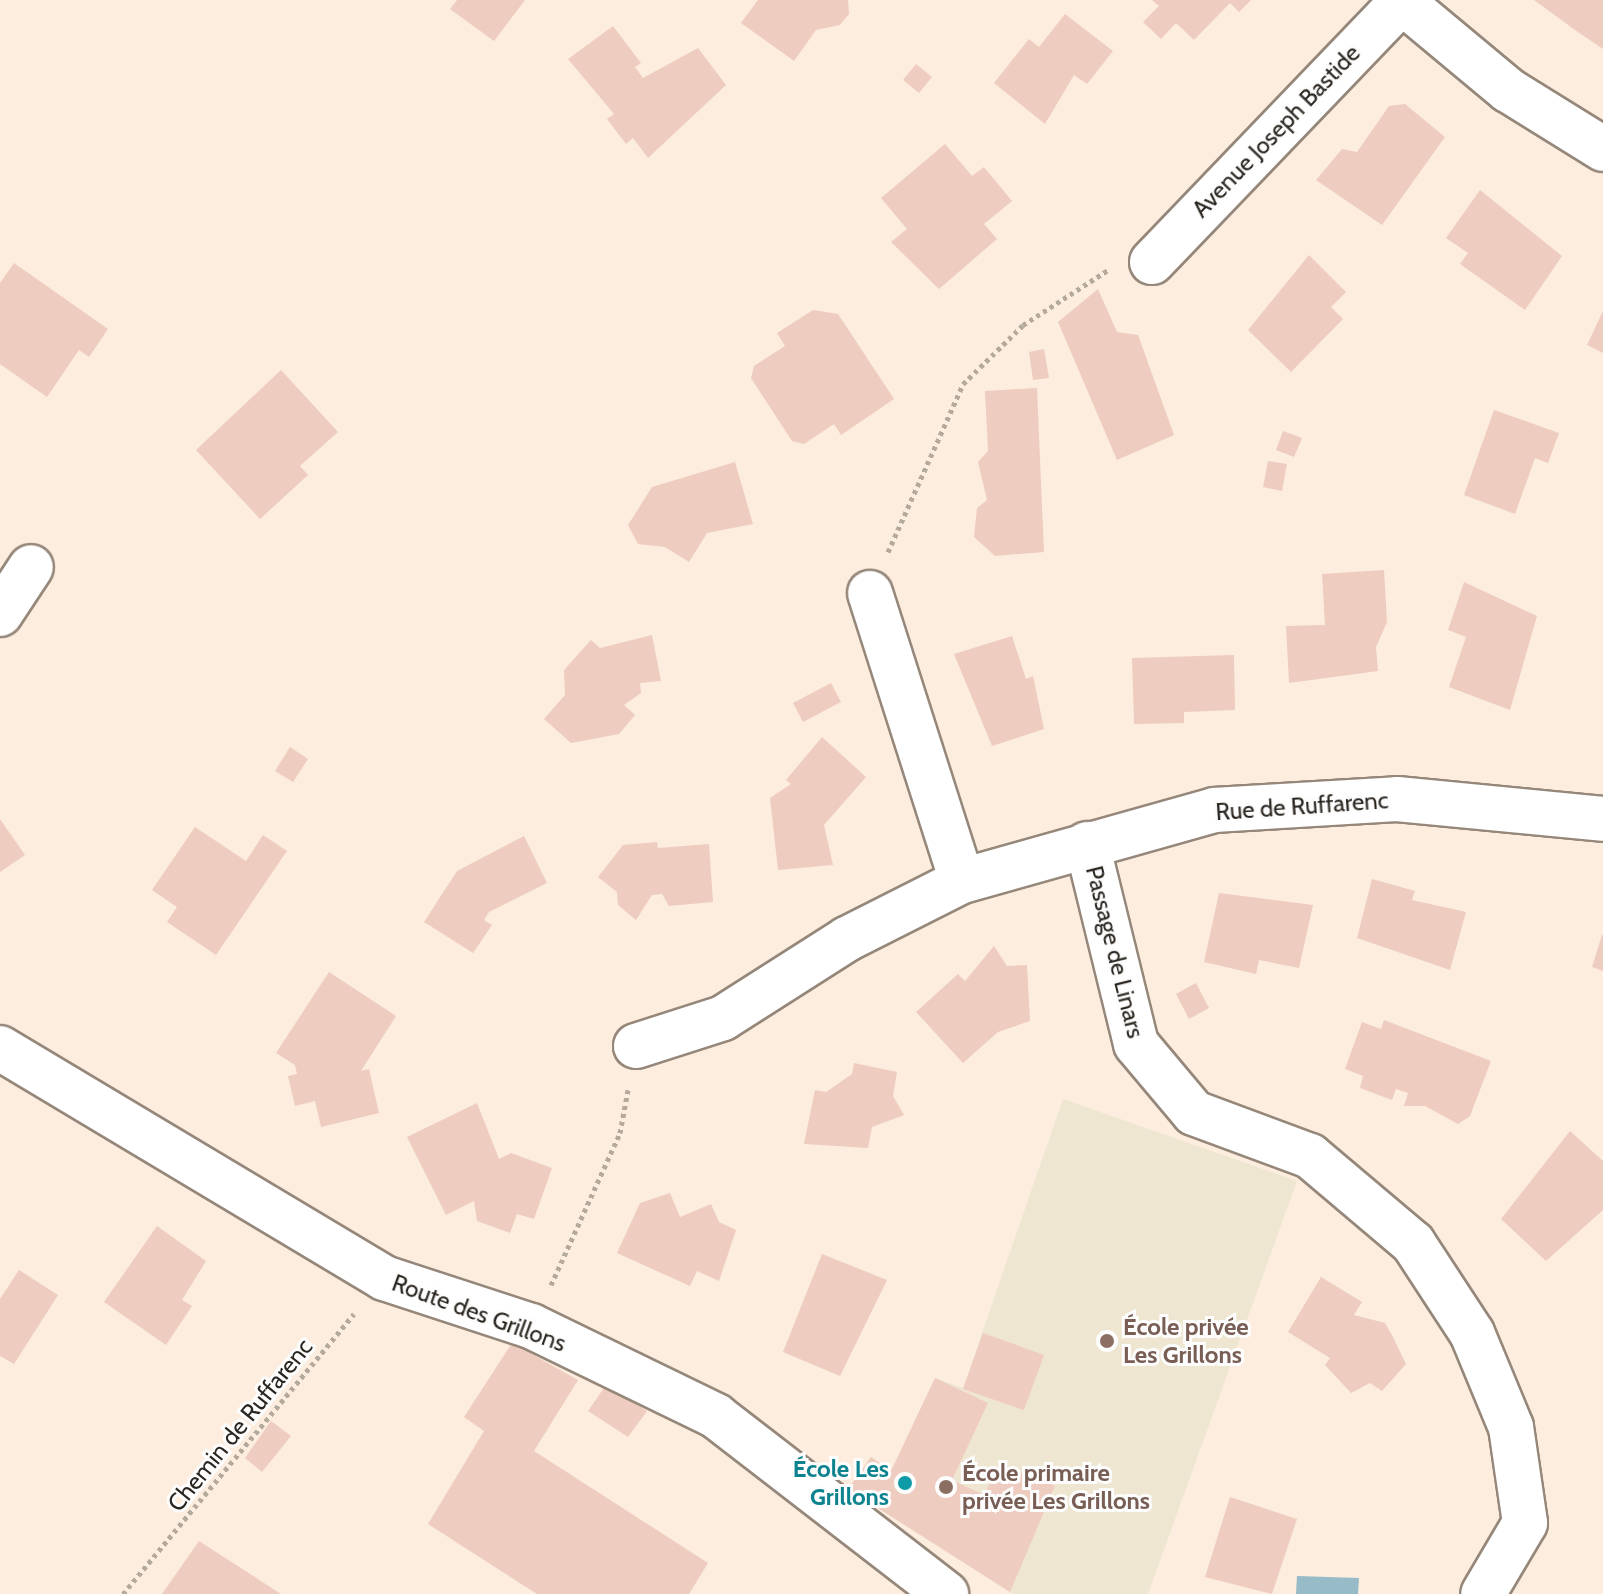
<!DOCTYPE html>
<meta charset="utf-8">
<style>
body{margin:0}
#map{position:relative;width:1603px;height:1594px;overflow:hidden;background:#fceddf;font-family:Cabin,sans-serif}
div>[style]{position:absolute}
.education>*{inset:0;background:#eee6d0}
.water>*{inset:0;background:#97bbc7}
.building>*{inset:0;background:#eeccc0}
.path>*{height:5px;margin-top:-2.5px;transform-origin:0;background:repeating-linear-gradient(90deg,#b4a99d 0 4px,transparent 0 8px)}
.roads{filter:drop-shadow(2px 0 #95877a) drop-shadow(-2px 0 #95877a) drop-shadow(0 2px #95877a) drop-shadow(0 -2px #95877a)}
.street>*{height:44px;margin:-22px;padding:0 22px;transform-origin:22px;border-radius:22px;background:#fff}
.dots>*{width:22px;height:22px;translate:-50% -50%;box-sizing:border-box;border:4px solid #fdfdfd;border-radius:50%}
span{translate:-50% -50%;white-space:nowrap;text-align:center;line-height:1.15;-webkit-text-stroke:6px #fdfdfd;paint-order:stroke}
.street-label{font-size:24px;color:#2a251f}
.education-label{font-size:24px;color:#785e54;font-weight:700}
.left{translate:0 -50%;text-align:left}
.culture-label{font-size:24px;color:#0d838f;font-weight:700}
.right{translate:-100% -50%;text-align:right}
</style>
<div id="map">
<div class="education">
<i style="clip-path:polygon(1063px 1099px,1297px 1181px,1148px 1594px,1013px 1594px,848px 1489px,871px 1457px,891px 1471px,935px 1378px,963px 1388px)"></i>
</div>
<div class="water">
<i style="clip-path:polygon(1297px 1576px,1359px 1578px,1358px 1594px,1296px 1594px)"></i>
</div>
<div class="building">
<i style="clip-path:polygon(457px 0,525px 0,494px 41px,450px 9px)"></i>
<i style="clip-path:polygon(758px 0,848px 0,849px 14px,840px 25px,816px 30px,794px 61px,741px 23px)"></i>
<i style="clip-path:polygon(1152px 0,1251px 0,1239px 12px,1230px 3px,1194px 40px,1176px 23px,1161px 39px,1143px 22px,1159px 6px)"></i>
<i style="clip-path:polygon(1534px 0,1603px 0,1603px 49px,1575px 30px)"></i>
<i style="clip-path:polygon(1065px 14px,1113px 51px,1087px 84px,1074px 75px,1045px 124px,994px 83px,1029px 39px,1039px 47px)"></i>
<i style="clip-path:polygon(613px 26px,641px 63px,635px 67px,643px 78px,698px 48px,726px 85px,648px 158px,633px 138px,626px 144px,607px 119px,614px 114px,568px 59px)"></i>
<i style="clip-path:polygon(916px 64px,932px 77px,919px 93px,903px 80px)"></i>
<i style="clip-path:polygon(1405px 104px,1445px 137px,1382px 225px,1316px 180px,1342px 149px,1357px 152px,1389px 106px)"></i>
<i style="clip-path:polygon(945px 144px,972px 176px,984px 167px,1012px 201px,984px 224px,997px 239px,939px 289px,891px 242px,907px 229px,881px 198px)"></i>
<i style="clip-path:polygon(1480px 190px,1562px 256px,1525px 310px,1460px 264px,1468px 253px,1446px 238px)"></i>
<i style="clip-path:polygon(1309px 255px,1346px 292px,1331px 307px,1343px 319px,1291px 372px,1248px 330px)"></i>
<i style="clip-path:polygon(14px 263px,108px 329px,89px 357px,79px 350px,47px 397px,0 364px,0 283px)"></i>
<i style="clip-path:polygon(1098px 289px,1117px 332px,1138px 335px,1174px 435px,1117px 460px,1058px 322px)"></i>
<i style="clip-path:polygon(813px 310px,838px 314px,894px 399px,841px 435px,834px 424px,804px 444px,792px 441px,751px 378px,754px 366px,785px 346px,777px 333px)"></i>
<i style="clip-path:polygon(1603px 311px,1603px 353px,1587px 345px)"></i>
<i style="clip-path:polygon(1044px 349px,1049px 378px,1033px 380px,1029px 352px)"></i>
<i style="clip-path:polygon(281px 370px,338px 432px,300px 466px,308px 475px,260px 519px,196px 450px)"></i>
<i style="clip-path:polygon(1037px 388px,1044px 552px,995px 556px,974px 537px,977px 508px,987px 500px,978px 462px,988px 451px,985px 391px)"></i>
<i style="clip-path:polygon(1494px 410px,1559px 433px,1548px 463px,1535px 458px,1515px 514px,1464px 495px)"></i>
<i style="clip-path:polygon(1283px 431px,1302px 438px,1294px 457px,1276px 450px)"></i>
<i style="clip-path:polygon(1268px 461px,1287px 464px,1282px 491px,1263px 487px)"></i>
<i style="clip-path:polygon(735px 462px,753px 524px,707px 533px,689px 562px,665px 547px,638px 544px,628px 525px,652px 487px)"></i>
<i style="clip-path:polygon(1384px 570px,1387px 622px,1376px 647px,1378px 671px,1289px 683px,1286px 626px,1325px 625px,1322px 574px)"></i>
<i style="clip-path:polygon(1464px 582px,1537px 616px,1510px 710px,1449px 687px,1466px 637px,1448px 630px)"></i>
<i style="clip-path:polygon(652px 635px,661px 681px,640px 683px,641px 693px,624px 705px,635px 715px,619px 734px,571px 743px,544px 719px,565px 695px,564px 670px,591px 640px,600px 648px)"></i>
<i style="clip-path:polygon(1012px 636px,1026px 679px,1033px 676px,1044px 729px,992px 746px,954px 654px)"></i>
<i style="clip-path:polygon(1234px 655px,1235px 710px,1184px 712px,1184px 723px,1134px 724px,1132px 658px)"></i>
<i style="clip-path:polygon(831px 683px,841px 702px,803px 722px,793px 703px)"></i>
<i style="clip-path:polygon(822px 737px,866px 777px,824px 825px,833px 865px,778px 870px,770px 798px,791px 784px,786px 780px)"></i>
<i style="clip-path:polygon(290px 747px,308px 759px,293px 782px,275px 771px)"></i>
<i style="clip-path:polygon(0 819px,25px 855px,0 872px)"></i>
<i style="clip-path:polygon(195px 827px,246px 861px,263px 835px,287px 851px,216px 955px,167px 922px,177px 907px,152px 890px)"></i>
<i style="clip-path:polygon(524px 836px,547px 883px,489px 912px,484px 920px,492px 925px,473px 953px,424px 922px,457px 871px)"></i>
<i style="clip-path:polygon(657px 842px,658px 848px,709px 844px,713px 902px,669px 906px,662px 894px,652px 895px,636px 920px,618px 905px,617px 892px,598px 877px,623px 845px)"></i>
<i style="clip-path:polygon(1372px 879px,1415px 891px,1412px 900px,1466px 912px,1450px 970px,1357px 938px)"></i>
<i style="clip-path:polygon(1219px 893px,1313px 905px,1299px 968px,1259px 960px,1256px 974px,1204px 962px)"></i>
<i style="clip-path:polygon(1602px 935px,1603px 935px,1603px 971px,1592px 967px)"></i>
<i style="clip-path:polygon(994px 946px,1007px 966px,1027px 965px,1030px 1021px,998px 1032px,963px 1063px,916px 1012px,958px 974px,965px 981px)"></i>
<i style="clip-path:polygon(329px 972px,396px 1016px,361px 1071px,369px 1069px,379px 1113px,321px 1127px,315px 1101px,295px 1106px,288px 1076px,297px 1074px,295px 1065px,276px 1053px)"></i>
<i style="clip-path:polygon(1196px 983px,1209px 1008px,1189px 1019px,1176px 994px)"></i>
<i style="clip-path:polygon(1384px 1020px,1491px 1061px,1470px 1116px,1458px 1124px,1425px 1106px,1404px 1106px,1408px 1093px,1396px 1089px,1392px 1100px,1360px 1088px,1363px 1076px,1345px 1069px,1362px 1022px,1381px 1029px)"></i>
<i style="clip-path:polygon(854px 1063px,897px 1072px,893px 1096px,904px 1115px,872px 1127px,868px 1148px,804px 1144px,815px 1090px,826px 1092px,852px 1074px)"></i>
<i style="clip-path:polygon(477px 1103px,499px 1159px,511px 1153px,552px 1168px,534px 1219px,517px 1214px,510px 1233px,477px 1221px,474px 1201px,446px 1215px,407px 1137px)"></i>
<i style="clip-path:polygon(1570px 1131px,1603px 1161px,1603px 1210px,1546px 1261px,1501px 1219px)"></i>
<i style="clip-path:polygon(670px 1193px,680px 1217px,711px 1204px,719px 1222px,736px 1230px,719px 1281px,697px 1271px,690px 1286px,617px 1253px,640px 1203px)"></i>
<i style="clip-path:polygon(157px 1226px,206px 1261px,182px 1300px,192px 1306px,166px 1345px,104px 1302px)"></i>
<i style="clip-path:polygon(822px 1254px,887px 1280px,840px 1376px,783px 1352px)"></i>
<i style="clip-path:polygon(19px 1270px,58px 1295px,14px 1364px,0 1356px,0 1299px)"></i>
<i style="clip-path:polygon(1321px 1277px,1362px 1302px,1354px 1315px,1385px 1323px,1393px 1337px,1406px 1364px,1382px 1391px,1370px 1383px,1351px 1393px,1325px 1365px,1330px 1358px,1288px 1332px)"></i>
<i style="clip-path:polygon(983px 1333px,1044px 1355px,1024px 1410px,963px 1389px)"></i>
<i style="clip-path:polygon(512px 1343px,578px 1380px,534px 1451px,708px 1563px,689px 1594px,537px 1594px,428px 1524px,484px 1431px,464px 1417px)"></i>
<i style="clip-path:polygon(935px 1378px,988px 1403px,952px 1480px,984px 1495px,1000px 1463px,1055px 1486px,1010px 1592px,848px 1489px,871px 1457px,891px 1471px)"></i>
<i style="clip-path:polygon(606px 1385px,647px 1411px,628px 1437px,588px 1411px)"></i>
<i style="clip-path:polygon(271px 1421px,291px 1436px,262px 1472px,245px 1458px)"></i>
<i style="clip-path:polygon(1230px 1497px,1297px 1519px,1272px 1594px,1205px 1577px)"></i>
<i style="clip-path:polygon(199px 1541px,281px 1594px,162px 1594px)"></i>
</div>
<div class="path">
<i style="left:888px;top:552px;width:184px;rotate:-65.9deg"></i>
<i style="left:963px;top:384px;width:84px;rotate:-44.5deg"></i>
<i style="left:1023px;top:325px;width:101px;rotate:-32.9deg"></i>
<i style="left:551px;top:1285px;width:167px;rotate:-65.6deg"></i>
<i style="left:620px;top:1133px;width:44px;rotate:-79.5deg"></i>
<i style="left:123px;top:1594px;width:363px;rotate:-50.5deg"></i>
</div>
<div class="roads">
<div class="street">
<i style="left:1400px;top:0;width:141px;rotate:39.8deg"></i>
<i style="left:1508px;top:90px;width:112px;rotate:31.8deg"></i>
<i style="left:1152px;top:262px;width:360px;rotate:-46.2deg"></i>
<i style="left:870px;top:593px;width:302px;rotate:72.3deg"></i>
<i style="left:0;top:614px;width:56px;rotate:-56.6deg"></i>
<i style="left:1087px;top:844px;width:206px;rotate:76.2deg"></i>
<i style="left:1136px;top:1044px;width:90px;rotate:50deg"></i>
<i style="left:1194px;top:1113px;width:124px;rotate:20.3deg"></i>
<i style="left:1310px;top:1156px;width:135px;rotate:40.2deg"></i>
<i style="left:1413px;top:1243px;width:108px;rotate:56.8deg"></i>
<i style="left:1472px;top:1333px;width:102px;rotate:67.5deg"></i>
<i style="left:1511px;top:1427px;width:97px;rotate:81.7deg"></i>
<i style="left:1525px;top:1523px;width:82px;rotate:120.6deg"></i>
<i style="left:636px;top:1046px;width:91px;rotate:-17.8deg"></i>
<i style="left:723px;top:1018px;width:147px;rotate:-32.5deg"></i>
<i style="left:847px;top:939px;width:129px;rotate:-26.8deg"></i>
<i style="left:962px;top:881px;width:262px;rotate:-15.7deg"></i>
<i style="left:1214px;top:810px;width:183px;rotate:-3.4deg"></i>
<i style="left:1397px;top:799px;width:207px;rotate:5.5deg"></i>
<i style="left:0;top:1048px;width:448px;rotate:30.9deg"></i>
<i style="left:384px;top:1278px;width:155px;rotate:18.1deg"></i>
<i style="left:531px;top:1326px;width:206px;rotate:25.9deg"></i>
<i style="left:716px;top:1416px;width:291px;rotate:37.7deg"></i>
</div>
</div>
<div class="dots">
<i style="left:1107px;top:1341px;background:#8d6e63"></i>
<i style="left:905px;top:1483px;background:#0f9aa8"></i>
<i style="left:946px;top:1487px;background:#8d6e63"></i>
</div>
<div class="street-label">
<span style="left:1276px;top:131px;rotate:-46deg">Avenue Joseph Bastide</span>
<span style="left:1302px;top:806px;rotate:-4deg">Rue de Ruffarenc</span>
<span style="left:1115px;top:952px;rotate:76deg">Passage de Linars</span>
<span style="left:479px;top:1313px;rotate:20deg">Route des Grillons</span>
<span style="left:240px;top:1425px;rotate:-51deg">Chemin de Ruffarenc</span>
</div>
<div class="education-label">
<span class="left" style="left:1123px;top:1341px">École privée<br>Les Grillons</span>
<span class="left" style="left:962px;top:1487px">École primaire<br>privée Les Grillons</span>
</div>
<div class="culture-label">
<span class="right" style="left:889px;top:1483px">École Les<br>Grillons</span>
</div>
</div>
